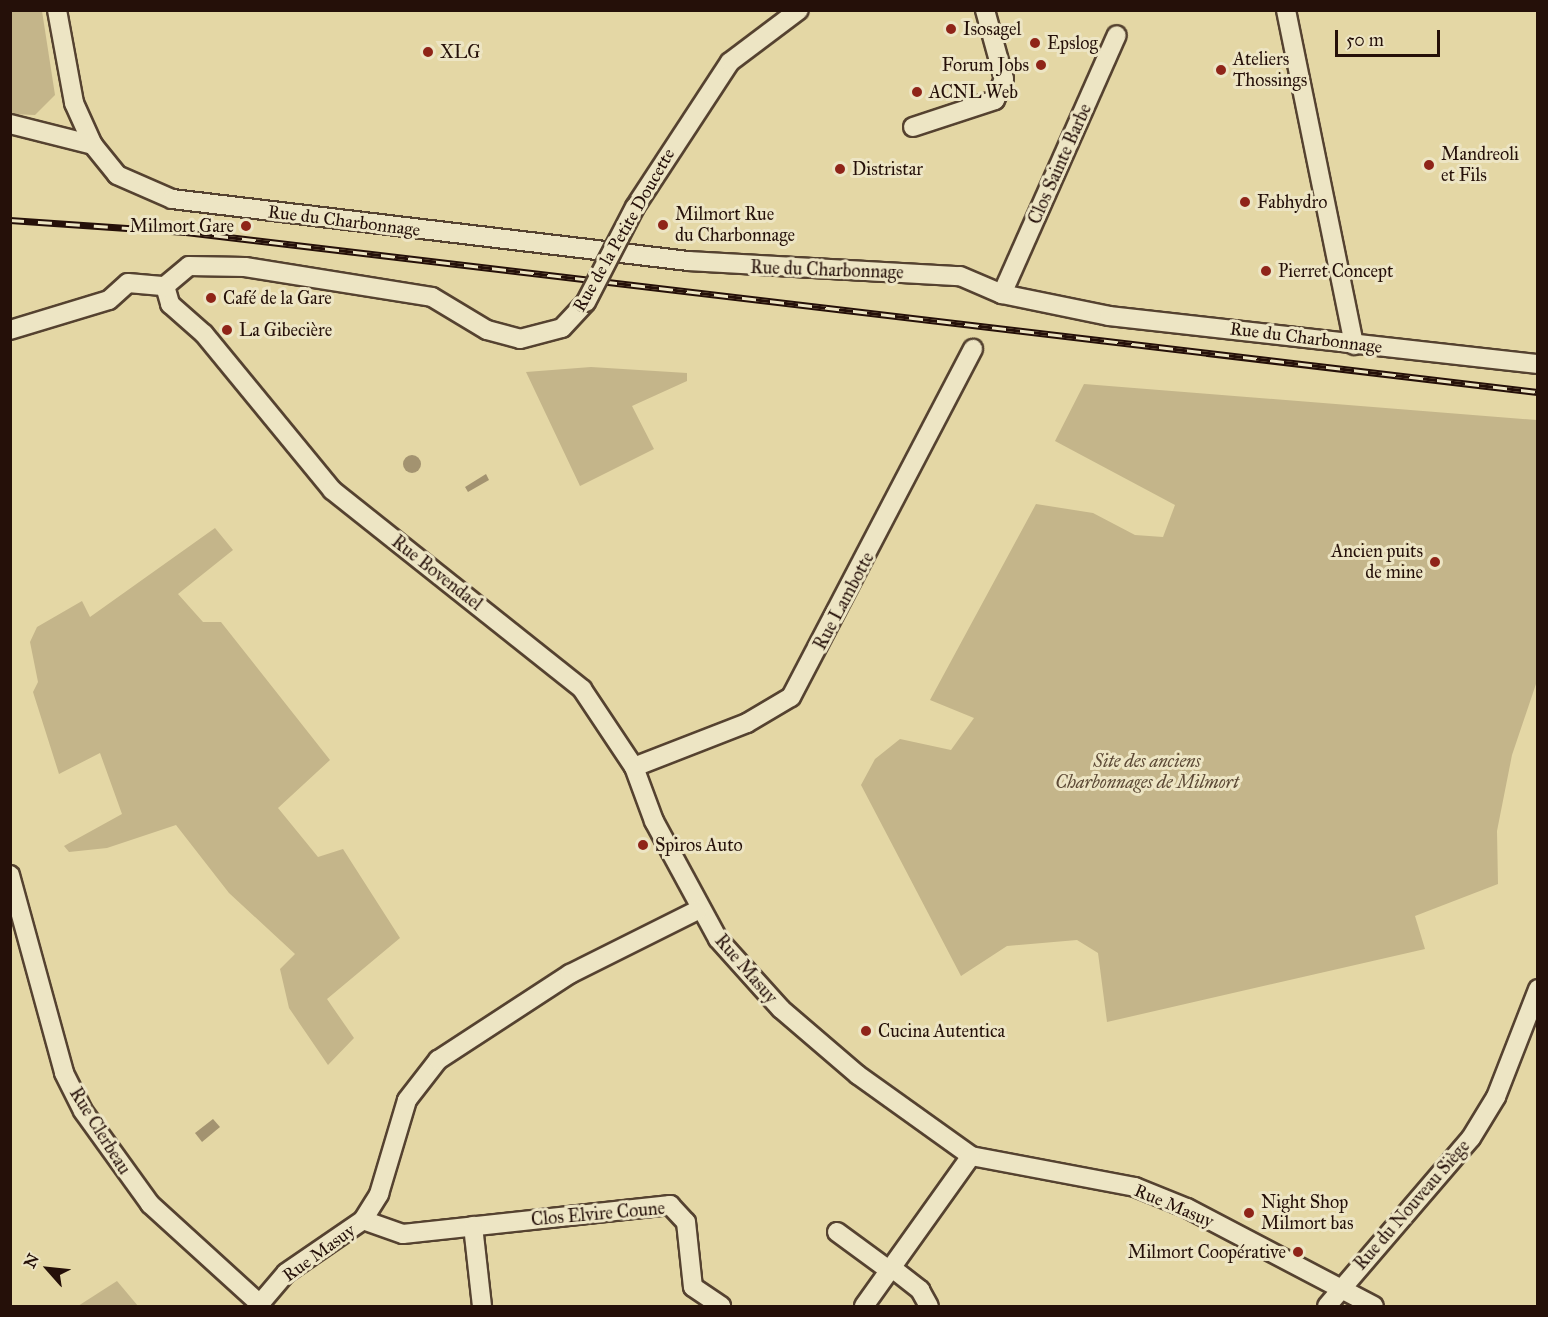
<!DOCTYPE html>
<meta charset="utf-8">
<style>
body{margin:0}
#map{position:relative;width:1548px;height:1317px;overflow:hidden;background:#e4d7a5;font-family:"IM FELL Great Primer",serif}
div>[style]{position:absolute}
.green>*{inset:0;background:#c4b58a}
.water>*{inset:0;background:#a39370}
.round{border-radius:50%}
.roads{filter:drop-shadow(2px 0 #554230) drop-shadow(-2px 0 #554230) drop-shadow(0 2px #554230) drop-shadow(0 -2px #554230)}
.minor>*{height:18px;margin:-9px;padding:0 9px;transform-origin:9px;border-radius:9px;background:#ede5c4}
.rail>*{height:7px;margin-top:-3.5px;transform-origin:0;background:repeating-linear-gradient(90deg,#ede5c4 0 14px,#251009 0 28px);box-sizing:border-box;border-block:2px solid #251009}
.bridges{filter:drop-shadow(2px 0 #554230) drop-shadow(-2px 0 #554230) drop-shadow(0 2px #554230) drop-shadow(0 -2px #554230)}
.minor-bridge>*{height:18px;margin:-9px;padding:0 9px;transform-origin:9px;border-radius:9px;background:#ede5c4}
.dots>*{width:16px;height:16px;translate:-50% -50%;box-sizing:border-box;border:3px solid #ede5c4;border-radius:50%}
span{translate:-50% -50%;white-space:nowrap;text-align:center;line-height:1.15;-webkit-text-stroke:6px #ede5c4;paint-order:stroke}
.poi-label{font-size:18px;color:#251009}
.left{translate:0 -50%;text-align:left}
.right{translate:-100% -50%;text-align:right}
.street-label{font-size:18px;color:#251009}
.park-label{font-size:18px;color:#5d4a36;font-style:italic}
.frame{position:absolute;inset:0;border:12px solid #251009;pointer-events:none}
.north{position:absolute;left:18px;top:1239px;width:60px;height:60px;-webkit-text-stroke:4px #ede5c4;paint-order:stroke;rotate:297deg;font-size:16px;font-weight:700;line-height:24px;text-align:center;color:#251009}
.north::after{content:'';display:block;margin:auto;width:21px;height:27px;background:#251009;clip-path:polygon(50% 0,100% 100%,50% 72%,0 100%)}
.scale{position:absolute;left:1335px;top:30px;width:105px;height:27px;box-sizing:border-box;border:3px solid #251009;border-top:0;padding-left:8px;font-size:18px;line-height:21px;white-space:nowrap;color:#251009;-webkit-text-stroke:4px #ede5c4;paint-order:stroke}
</style>
<div id="map">
<div class="green">
<i style="clip-path:polygon(11px 10px,42px 11px,55px 95px,35px 115px,11px 114px)"></i>
<i style="clip-path:polygon(591px 367px,687px 373px,687px 381px,632px 406px,654px 449px,580px 486px,526px 372px)"></i>
<i style="clip-path:polygon(1084px 384px,1537px 420px,1537px 681px,1512px 755px,1497px 831px,1498px 884px,1415px 916px,1425px 949px,1107px 1022px,1098px 953px,1077px 940px,1007px 946px,961px 976px,861px 785px,875px 759px,900px 739px,951px 750px,974px 718px,930px 700px,1036px 504px,1093px 513px,1135px 535px,1163px 537px,1175px 505px,1055px 441px)"></i>
<i style="clip-path:polygon(215px 528px,233px 550px,178px 594px,203px 622px,221px 622px,330px 760px,278px 808px,318px 857px,343px 849px,400px 938px,327px 999px,354px 1038px,328px 1065px,289px 1008px,280px 969px,295px 954px,229px 893px,176px 825px,107px 848px,69px 852px,64px 846px,122px 814px,100px 753px,59px 774px,33px 692px,38px 682px,30px 642px,37px 627px,82px 601px,90px 617px)"></i>
<i style="clip-path:polygon(117px 1281px,138px 1306px,78px 1306px)"></i>
</div>
<div class="water">
<i class="round" style="left:403px;top:455px;width:18px;height:18px"></i>
<i style="clip-path:polygon(486px 474px,489px 480px,468px 492px,465px 487px)"></i>
<i style="clip-path:polygon(213px 1119px,220px 1127px,202px 1142px,195px 1133px)"></i>
</div>
<div class="roads">
<div class="minor">
<i style="left:57px;top:10px;width:95px;rotate:79.6deg"></i>
<i style="left:74px;top:103px;width:46px;rotate:65.7deg"></i>
<i style="left:93px;top:145px;width:38px;rotate:51deg"></i>
<i style="left:117px;top:175px;width:60px;rotate:23.6deg"></i>
<i style="left:172px;top:199px;width:520px;rotate:6.85deg"></i>
<i style="left:688px;top:261px;width:272px;rotate:3.2deg"></i>
<i style="left:960px;top:276px;width:46px;rotate:23.2deg"></i>
<i style="left:1002px;top:294px;width:109px;rotate:11.6deg"></i>
<i style="left:1109px;top:316px;width:432px;rotate:6.4deg"></i>
<i style="left:1286px;top:10px;width:342px;rotate:78.5deg"></i>
<i style="left:10px;top:124px;width:86px;rotate:14.2deg"></i>
<i style="left:913px;top:127px;width:86px;rotate:-18.2deg"></i>
<i style="left:995px;top:100px;width:23px;rotate:-67deg"></i>
<i style="left:1004px;top:79px;width:72px;rotate:-105.4deg"></i>
<i style="left:635px;top:207px;width:173px;rotate:-56.8deg"></i>
<i style="left:730px;top:62px;width:86px;rotate:-37deg"></i>
<i style="left:165px;top:286px;width:19px;rotate:74deg"></i>
<i style="left:170px;top:304px;width:45px;rotate:41.4deg"></i>
<i style="left:204px;top:334px;width:202px;rotate:50.6deg"></i>
<i style="left:332px;top:490px;width:320px;rotate:38.5deg"></i>
<i style="left:582px;top:689px;width:94px;rotate:56.3deg"></i>
<i style="left:634px;top:767px;width:58px;rotate:69.7deg"></i>
<i style="left:654px;top:821px;width:134px;rotate:61.5deg"></i>
<i style="left:718px;top:939px;width:94px;rotate:48deg"></i>
<i style="left:781px;top:1009px;width:101px;rotate:40.6deg"></i>
<i style="left:858px;top:1075px;width:139px;rotate:35.6deg"></i>
<i style="left:971px;top:1156px;width:167px;rotate:10.7deg"></i>
<i style="left:1135px;top:1187px;width:56px;rotate:22deg"></i>
<i style="left:1187px;top:1208px;width:211px;rotate:27.7deg"></i>
<i style="left:165px;top:286px;width:31px;rotate:-40deg"></i>
<i style="left:189px;top:266px;width:56px;rotate:1deg"></i>
<i style="left:245px;top:267px;width:189px;rotate:9.1deg"></i>
<i style="left:432px;top:297px;width:64px;rotate:31deg"></i>
<i style="left:487px;top:330px;width:34px;rotate:15deg"></i>
<i style="left:520px;top:339px;width:43px;rotate:-14.7deg"></i>
<i style="left:562px;top:328px;width:35px;rotate:-47deg"></i>
<i style="left:1002px;top:294px;width:283px;rotate:-66.1deg"></i>
<i style="left:10px;top:330px;width:103px;rotate:-16.9deg"></i>
<i style="left:109px;top:300px;width:25px;rotate:-42deg"></i>
<i style="left:128px;top:283px;width:37px;rotate:5deg"></i>
<i style="left:634px;top:767px;width:121px;rotate:-21.3deg"></i>
<i style="left:747px;top:723px;width:51px;rotate:-30.6deg"></i>
<i style="left:791px;top:697px;width:393px;rotate:-62.4deg"></i>
<i style="left:10px;top:875px;width:205px;rotate:74.7deg"></i>
<i style="left:64px;top:1073px;width:42px;rotate:63.4deg"></i>
<i style="left:83px;top:1111px;width:115px;rotate:54.2deg"></i>
<i style="left:150px;top:1204px;width:151px;rotate:42.3deg"></i>
<i style="left:363px;top:1220px;width:42px;rotate:19.3deg"></i>
<i style="left:403px;top:1234px;width:269px;rotate:-6.2deg"></i>
<i style="left:670px;top:1205px;width:23px;rotate:47deg"></i>
<i style="left:686px;top:1222px;width:65px;rotate:83.9deg"></i>
<i style="left:693px;top:1287px;width:34px;rotate:34deg"></i>
<i style="left:473px;top:1226px;width:81px;rotate:83.6deg"></i>
<i style="left:837px;top:1232px;width:66px;rotate:36.3deg"></i>
<i style="left:892px;top:1268px;width:36px;rotate:38deg"></i>
<i style="left:920px;top:1290px;width:18px;rotate:61deg"></i>
<i style="left:258px;top:1306px;width:43px;rotate:-49.7deg"></i>
<i style="left:286px;top:1273px;width:93px;rotate:-34.5deg"></i>
<i style="left:363px;top:1220px;width:31px;rotate:-58deg"></i>
<i style="left:379px;top:1194px;width:98px;rotate:-73.4deg"></i>
<i style="left:407px;top:1100px;width:51px;rotate:-52.2deg"></i>
<i style="left:438px;top:1060px;width:158px;rotate:-33.1deg"></i>
<i style="left:570px;top:974px;width:143px;rotate:-26.6deg"></i>
<i style="left:864px;top:1306px;width:184px;rotate:-54.5deg"></i>
<i style="left:1327px;top:1306px;width:221px;rotate:-49.4deg"></i>
<i style="left:1471px;top:1138px;width:48px;rotate:-58.6deg"></i>
<i style="left:1496px;top:1097px;width:116px;rotate:-68.7deg"></i>
</div>
</div>
<div class="rail">
<i style="left:10px;top:220px;width:176px;rotate:3.9deg"></i>
<i style="left:186px;top:232px;width:1361px;rotate:6.75deg"></i>
</div>
<div class="bridges">
<div class="minor-bridge">
<i style="left:586px;top:302px;width:107px;rotate:-62.7deg"></i>
</div>
</div>
<div class="dots">
<i style="left:951px;top:29px;background:#8f2418"></i>
<i style="left:1035px;top:43px;background:#8f2418"></i>
<i style="left:428px;top:52px;background:#8f2418"></i>
<i style="left:1041px;top:65px;background:#8f2418"></i>
<i style="left:1221px;top:70px;background:#8f2418"></i>
<i style="left:917px;top:92px;background:#8f2418"></i>
<i style="left:1429px;top:165px;background:#8f2418"></i>
<i style="left:840px;top:169px;background:#8f2418"></i>
<i style="left:1245px;top:202px;background:#8f2418"></i>
<i style="left:663px;top:225px;background:#8f2418"></i>
<i style="left:246px;top:226px;background:#8f2418"></i>
<i style="left:1266px;top:271px;background:#8f2418"></i>
<i style="left:211px;top:298px;background:#8f2418"></i>
<i style="left:227px;top:330px;background:#8f2418"></i>
<i style="left:1435px;top:562px;background:#8f2418"></i>
<i style="left:643px;top:845px;background:#8f2418"></i>
<i style="left:866px;top:1031px;background:#8f2418"></i>
<i style="left:1249px;top:1213px;background:#8f2418"></i>
<i style="left:1298px;top:1252px;background:#8f2418"></i>
</div>
<div class="poi-label">
<span class="left" style="left:963px;top:29px">Isosagel</span>
<span class="left" style="left:1047px;top:43px">Epslog</span>
<span class="left" style="left:440px;top:52px">XLG</span>
<span class="left" style="left:1233px;top:70px">Ateliers<br>Thossings</span>
<span class="right" style="left:1029px;top:65px">Forum Jobs</span>
<span class="left" style="left:929px;top:92px">ACNL Web</span>
<span class="left" style="left:1441px;top:165px">Mandreoli<br>et Fils</span>
<span class="left" style="left:852px;top:169px">Distristar</span>
<span class="left" style="left:1257px;top:202px">Fabhydro</span>
<span class="left" style="left:675px;top:225px">Milmort Rue<br>du Charbonnage</span>
<span class="right" style="left:234px;top:226px">Milmort Gare</span>
<span class="left" style="left:1278px;top:271px">Pierret Concept</span>
<span class="left" style="left:223px;top:298px">Café de la Gare</span>
<span class="left" style="left:239px;top:330px">La Gibecière</span>
<span class="right" style="left:1423px;top:562px">Ancien puits<br>de mine</span>
<span class="left" style="left:655px;top:845px">Spiros Auto</span>
<span class="left" style="left:878px;top:1031px">Cucina Autentica</span>
<span class="left" style="left:1261px;top:1213px">Night Shop<br>Milmort bas</span>
<span class="right" style="left:1286px;top:1252px">Milmort Coopérative</span>
</div>
<div class="street-label">
<span style="left:1060px;top:164px;rotate:-66deg">Clos Sainte Barbe</span>
<span style="left:344px;top:221px;rotate:7deg">Rue du Charbonnage</span>
<span style="left:624px;top:230px;rotate:-60deg">Rue de la Petite Doucette</span>
<span style="left:827px;top:270px;rotate:2deg">Rue du Charbonnage</span>
<span style="left:1306px;top:338px;rotate:7deg">Rue du Charbonnage</span>
<span style="left:437px;top:573px;rotate:38deg">Rue Bovendael</span>
<span style="left:844px;top:601px;rotate:-62deg">Rue Lambotte</span>
<span style="left:746px;top:969px;rotate:49deg">Rue Masuy</span>
<span style="left:100px;top:1131px;rotate:58deg">Rue Clerbeau</span>
<span style="left:1412px;top:1205px;rotate:-49deg">Rue du Nouveau Siège</span>
<span style="left:1174px;top:1206px;rotate:23deg">Rue Masuy</span>
<span style="left:598px;top:1214px;rotate:-5deg">Clos Elvire Coune</span>
<span style="left:319px;top:1253px;rotate:-36deg">Rue Masuy</span>
</div>
<div class="park-label">
<span style="left:1147px;top:772px">Site des anciens<br>Charbonnages de Milmort</span>
</div>
<div class="frame"></div>
<div class="north">N</div>
<div class="scale">50 m</div>
</div>
